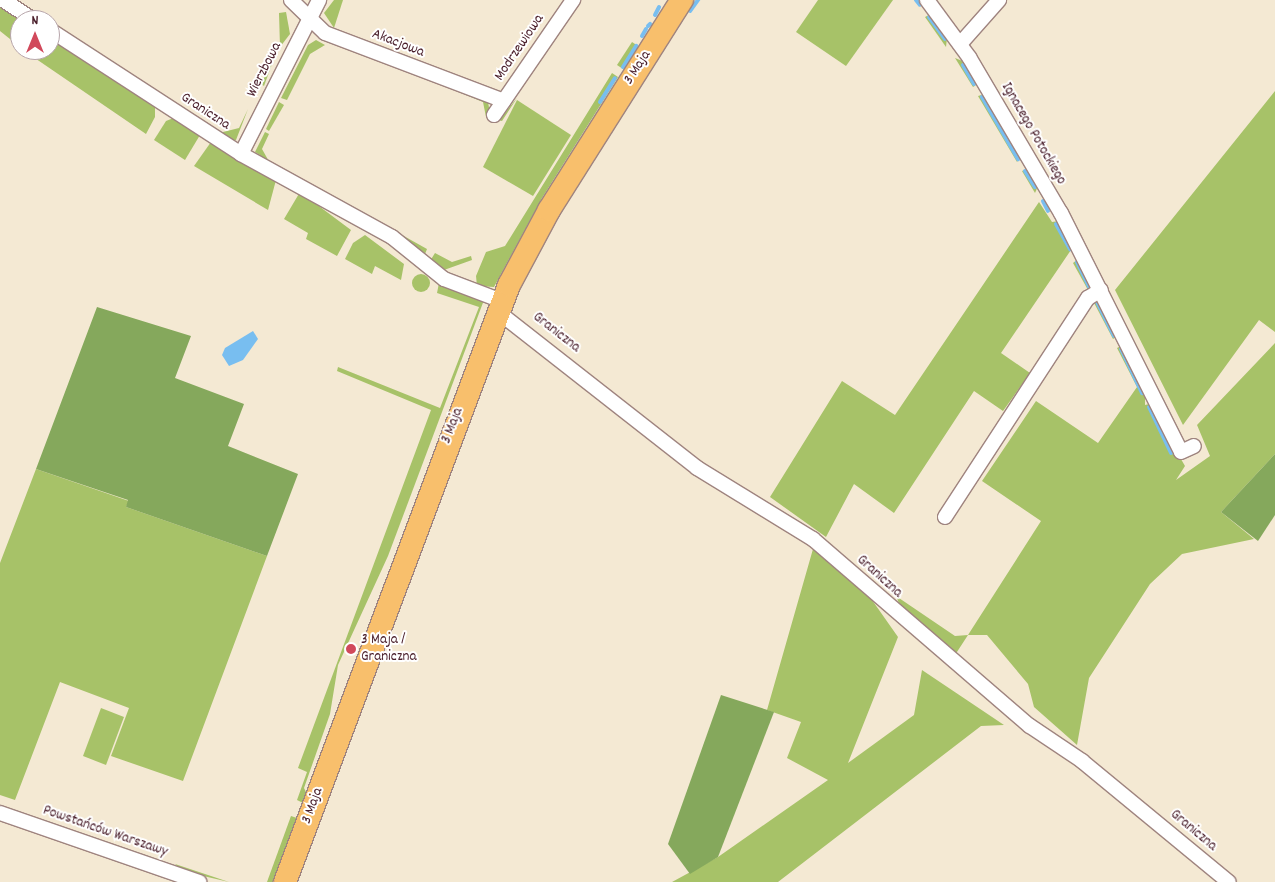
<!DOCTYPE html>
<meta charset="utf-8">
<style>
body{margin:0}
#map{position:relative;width:1275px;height:882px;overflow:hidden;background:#f4e9d3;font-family:Dekko,sans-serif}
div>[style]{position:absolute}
.green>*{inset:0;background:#a7c268}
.round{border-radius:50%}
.forest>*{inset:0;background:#85a85c}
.water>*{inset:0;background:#78bef0}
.stream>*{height:4px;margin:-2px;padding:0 2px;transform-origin:2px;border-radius:2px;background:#78bef0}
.roads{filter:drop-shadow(1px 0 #9f847f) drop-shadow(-1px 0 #9f847f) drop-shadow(0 1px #9f847f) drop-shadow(0 -1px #9f847f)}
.minor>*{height:14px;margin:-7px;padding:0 7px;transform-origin:7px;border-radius:7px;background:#fff}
.primary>*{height:22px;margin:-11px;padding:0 11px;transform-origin:11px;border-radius:11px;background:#f8bf6c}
.dots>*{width:14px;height:14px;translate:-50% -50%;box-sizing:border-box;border:2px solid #fff;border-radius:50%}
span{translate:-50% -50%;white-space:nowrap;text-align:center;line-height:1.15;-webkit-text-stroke:4px #fff;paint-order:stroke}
.street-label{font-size:15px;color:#4a1f2b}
.poi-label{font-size:15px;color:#4a1f2b}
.left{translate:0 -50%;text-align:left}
.north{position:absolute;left:10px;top:10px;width:50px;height:50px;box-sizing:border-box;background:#fff;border:1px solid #b7a5aa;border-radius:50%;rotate:0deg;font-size:14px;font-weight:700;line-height:20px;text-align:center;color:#4a1f2b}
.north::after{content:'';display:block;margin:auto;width:18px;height:22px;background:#d1495b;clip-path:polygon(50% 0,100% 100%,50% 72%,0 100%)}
</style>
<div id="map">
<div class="green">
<i style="clip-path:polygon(334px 0,343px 0,334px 28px,324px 13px)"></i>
<i style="clip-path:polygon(818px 0,893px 0,846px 66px,796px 32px)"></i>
<i style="clip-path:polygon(0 1px,28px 20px,20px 20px,20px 47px,0 31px)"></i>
<i style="clip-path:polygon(286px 12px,290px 34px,280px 47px,279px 13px)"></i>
<i style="clip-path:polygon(931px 14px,947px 38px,946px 47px,925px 17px)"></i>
<i style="clip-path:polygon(50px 34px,155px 105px,155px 117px,146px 134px,23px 50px,50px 50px)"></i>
<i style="clip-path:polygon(316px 40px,325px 45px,310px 54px,287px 100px,281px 98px,308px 45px)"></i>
<i style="clip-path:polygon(632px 42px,638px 46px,623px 69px,617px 65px)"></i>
<i style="clip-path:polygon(275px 56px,264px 86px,261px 84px)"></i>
<i style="clip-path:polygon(955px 58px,965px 62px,976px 85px,973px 87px)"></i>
<i style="clip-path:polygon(612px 73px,618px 77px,542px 198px,494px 287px,477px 286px,476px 276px,486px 252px,505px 246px)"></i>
<i style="clip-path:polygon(456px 91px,488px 102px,490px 113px,500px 119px,517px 98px,502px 121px,486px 117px,483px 102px)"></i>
<i style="clip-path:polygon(1275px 91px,1275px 332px,1259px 320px,1183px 425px,1115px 290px)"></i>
<i style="clip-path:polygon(985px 94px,1021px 156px,1017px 162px,978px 96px)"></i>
<i style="clip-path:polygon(517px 100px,571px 135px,533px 196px,483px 167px)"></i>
<i style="clip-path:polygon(279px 102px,284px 105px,269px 131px,266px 129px)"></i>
<i style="clip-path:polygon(248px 109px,236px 140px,228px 142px,219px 133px,239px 128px)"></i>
<i style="clip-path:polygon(176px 117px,200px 135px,185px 160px,154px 140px,166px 121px)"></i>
<i style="clip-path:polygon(265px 132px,269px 134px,262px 149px,271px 165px,259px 160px,260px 155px,255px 152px)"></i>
<i style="clip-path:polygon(211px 142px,276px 180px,268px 210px,194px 166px)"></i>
<i style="clip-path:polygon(1028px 169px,1038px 186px,1035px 193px,1022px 171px)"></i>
<i style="clip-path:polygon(300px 192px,351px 230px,337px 256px,306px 239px,308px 233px,284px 219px)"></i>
<i style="clip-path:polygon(1039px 202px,1052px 222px,1059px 221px,1073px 247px,1001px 353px,1030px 373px,1003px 411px,974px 391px,894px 513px,854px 484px,826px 537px,770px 497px,842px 381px,895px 415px)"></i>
<i style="clip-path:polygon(365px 235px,404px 264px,401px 280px,375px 266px,372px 274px,345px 259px,353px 243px)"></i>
<i style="clip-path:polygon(402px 235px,427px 249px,425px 254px,400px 238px)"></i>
<i style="clip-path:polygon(435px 253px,452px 262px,471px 256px,472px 260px,444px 270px,430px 261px)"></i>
<i style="clip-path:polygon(1077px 260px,1091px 288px,1088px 290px,1073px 263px)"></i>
<i class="round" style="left:412px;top:274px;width:18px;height:18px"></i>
<i style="clip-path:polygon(439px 283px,484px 300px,388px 556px,338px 665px,330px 714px,304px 788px,308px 796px,305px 804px,297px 800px,307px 772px,298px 768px,431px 410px,337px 371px,338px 367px,440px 408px,479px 307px,437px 293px)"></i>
<i style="clip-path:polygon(1096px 297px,1116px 337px,1113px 339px,1092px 299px)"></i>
<i style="clip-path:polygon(1275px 343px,1275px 454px,1221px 512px,1254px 539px,1182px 554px,1150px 584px,1089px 678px,1077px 745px,1034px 707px,1028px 684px,987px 635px,968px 635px,955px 655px,905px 618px,896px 596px,955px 636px,968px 635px,1041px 521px,982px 481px,1036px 401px,1098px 443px,1137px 387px,1117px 348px,1121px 346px,1145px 395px,1145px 405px,1149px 404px,1185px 466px,1176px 480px,1210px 456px,1197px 425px)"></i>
<i style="clip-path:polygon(36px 469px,129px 501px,126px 507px,267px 556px,183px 781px,111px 756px,129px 708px,60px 682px,15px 800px,0 795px,0 563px)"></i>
<i style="clip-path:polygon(813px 549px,872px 600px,898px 637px,848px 763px,914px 715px,922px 670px,1004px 725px,981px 726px,778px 882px,672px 882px,718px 857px,828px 780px,787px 758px,801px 722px,767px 710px)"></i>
<i style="clip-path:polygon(101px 708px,124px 717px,106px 765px,83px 756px)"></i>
<i style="clip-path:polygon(291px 816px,300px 819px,277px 882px,267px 882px)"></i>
<i style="clip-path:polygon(175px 864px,229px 882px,182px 871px)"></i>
</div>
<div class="forest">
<i style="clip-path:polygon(97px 307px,191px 336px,175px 378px,244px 404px,228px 446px,298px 474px,267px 556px,126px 507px,128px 500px,36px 469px)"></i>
<i style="clip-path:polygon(1275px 454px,1275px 515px,1258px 541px,1221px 512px)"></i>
<i style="clip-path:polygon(721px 695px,774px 712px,718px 857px,690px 874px,668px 844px)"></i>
</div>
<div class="water">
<i style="clip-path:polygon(253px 331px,258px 339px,243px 360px,229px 366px,222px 355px,225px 348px)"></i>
</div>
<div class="stream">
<i style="left:916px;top:0;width:6px;rotate:51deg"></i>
<i style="left:690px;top:11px;width:14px;rotate:-54deg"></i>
<i style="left:655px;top:15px;width:9px;rotate:-63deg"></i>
<i style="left:929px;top:17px;width:27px;rotate:54deg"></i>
<i style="left:648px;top:26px;width:3px;rotate:-45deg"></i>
<i style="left:642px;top:36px;width:8px;rotate:-60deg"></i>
<i style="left:963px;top:65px;width:22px;rotate:60deg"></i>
<i style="left:623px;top:67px;width:25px;rotate:-58deg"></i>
<i style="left:982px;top:97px;width:72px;rotate:59.9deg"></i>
<i style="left:600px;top:102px;width:28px;rotate:-58deg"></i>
<i style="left:1025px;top:171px;width:19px;rotate:58deg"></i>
<i style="left:1043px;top:201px;width:11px;rotate:63deg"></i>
<i style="left:1056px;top:224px;width:29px;rotate:61deg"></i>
<i style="left:1077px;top:262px;width:28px;rotate:64deg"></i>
<i style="left:1096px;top:300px;width:40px;rotate:63.4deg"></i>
<i style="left:1121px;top:349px;width:49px;rotate:64.5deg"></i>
<i style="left:1149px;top:407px;width:51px;rotate:64.4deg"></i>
</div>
<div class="roads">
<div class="minor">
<i style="left:3px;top:0;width:37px;rotate:33deg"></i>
<i style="left:291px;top:0;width:47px;rotate:44.1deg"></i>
<i style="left:325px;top:33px;width:191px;rotate:20.8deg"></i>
<i style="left:927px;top:0;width:71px;rotate:53.6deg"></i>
<i style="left:969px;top:57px;width:181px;rotate:59.5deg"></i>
<i style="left:1061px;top:213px;width:267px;rotate:63.3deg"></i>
<i style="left:1181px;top:452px;width:14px;rotate:-25deg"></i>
<i style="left:50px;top:30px;width:228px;rotate:33deg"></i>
<i style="left:241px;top:154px;width:172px;rotate:28.8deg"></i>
<i style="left:392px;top:237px;width:67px;rotate:38.9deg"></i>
<i style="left:444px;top:279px;width:62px;rotate:20.8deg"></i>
<i style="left:960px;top:44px;width:59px;rotate:-48.4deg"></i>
<i style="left:494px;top:115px;width:140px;rotate:-55.5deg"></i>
<i style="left:241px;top:154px;width:173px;rotate:-63.1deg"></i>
<i style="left:497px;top:311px;width:254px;rotate:38.1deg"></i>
<i style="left:697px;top:468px;width:136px;rotate:31.5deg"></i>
<i style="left:813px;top:539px;width:286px;rotate:40.8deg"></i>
<i style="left:1030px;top:726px;width:63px;rotate:33.9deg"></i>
<i style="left:1082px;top:761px;width:190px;rotate:39.5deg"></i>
<i style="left:945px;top:517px;width:262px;rotate:-56.9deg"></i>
<i style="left:1088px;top:298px;width:15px;rotate:-32deg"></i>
<i style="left:0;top:813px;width:211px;rotate:19.1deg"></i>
</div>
<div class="primary">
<i style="left:285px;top:882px;width:638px;rotate:-69.43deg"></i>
<i style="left:509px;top:285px;width:85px;rotate:-61.9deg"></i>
<i style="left:549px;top:210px;width:249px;rotate:-57.7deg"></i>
</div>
</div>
<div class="dots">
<i style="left:351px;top:649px;background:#d1495b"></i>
</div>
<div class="street-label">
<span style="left:398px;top:44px;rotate:21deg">Akacjowa</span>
<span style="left:520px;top:48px;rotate:-56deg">Modrzewiowa</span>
<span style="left:638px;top:68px;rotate:-57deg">3 Maja</span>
<span style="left:265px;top:70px;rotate:-63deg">Wierzbowa</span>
<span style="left:205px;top:112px;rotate:33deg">Graniczna</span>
<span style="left:1033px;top:134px;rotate:60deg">Ignacego Potockiego</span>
<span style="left:556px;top:333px;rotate:38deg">Graniczna</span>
<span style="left:453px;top:426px;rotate:-69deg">3 Maja</span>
<span style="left:879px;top:577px;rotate:42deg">Graniczna</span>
<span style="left:313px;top:806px;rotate:-70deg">3 Maja</span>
<span style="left:1193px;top:831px;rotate:40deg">Graniczna</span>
<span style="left:105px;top:832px;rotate:19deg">Powstańców Warszawy</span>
</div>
<div class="poi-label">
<span class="left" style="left:361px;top:649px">3 Maja /<br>Graniczna</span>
</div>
<div class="north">N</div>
</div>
